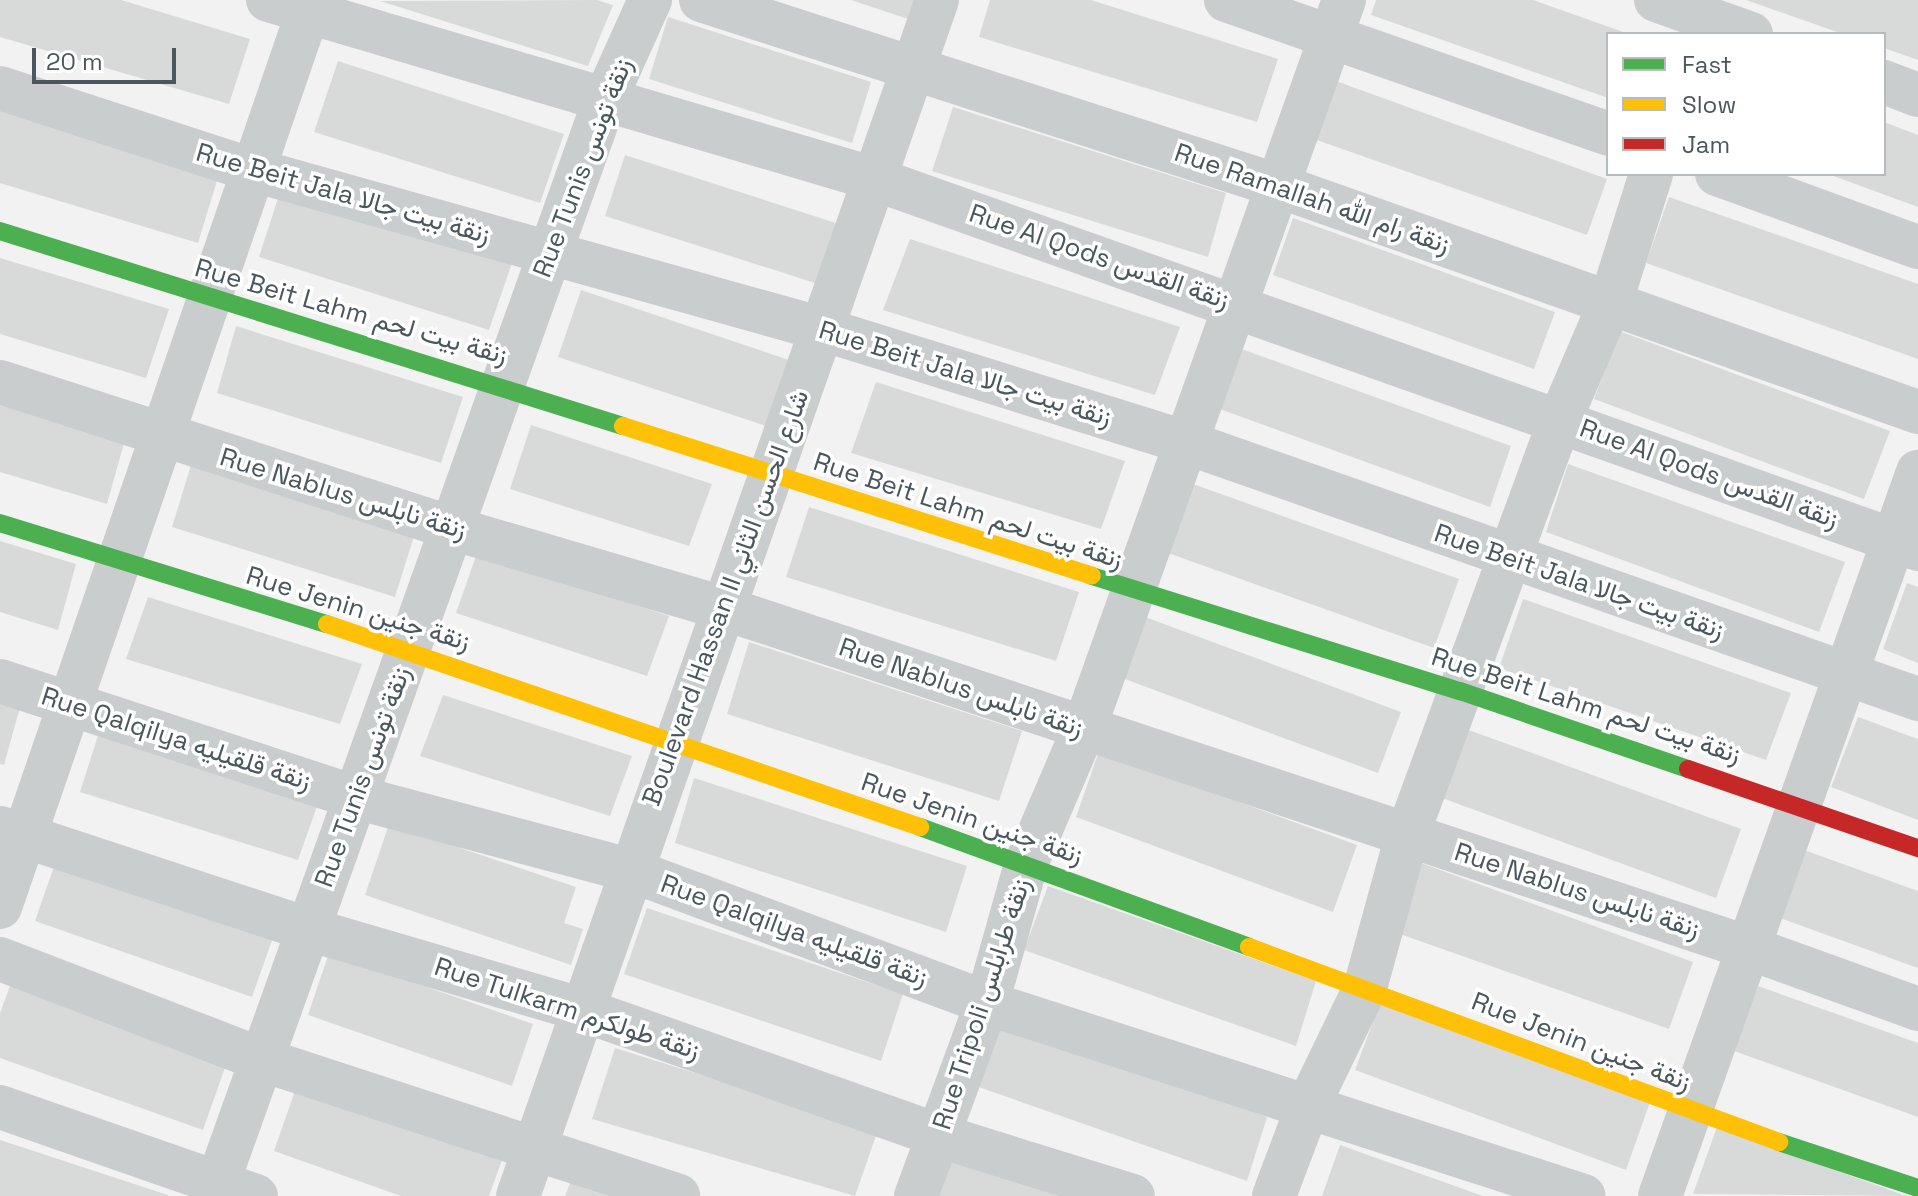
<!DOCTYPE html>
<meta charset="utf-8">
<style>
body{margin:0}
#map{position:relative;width:1918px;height:1196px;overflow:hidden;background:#f2f2f2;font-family:"Space Grotesk",Vazirmatn,sans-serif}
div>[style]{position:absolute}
.building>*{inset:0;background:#d8dada}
.street>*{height:44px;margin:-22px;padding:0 22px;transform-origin:22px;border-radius:22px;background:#cacdce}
.fast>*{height:18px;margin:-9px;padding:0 9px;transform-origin:9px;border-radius:9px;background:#4caf50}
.slow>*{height:18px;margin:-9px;padding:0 9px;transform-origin:9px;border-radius:9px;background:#ffc107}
.jam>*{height:18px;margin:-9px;padding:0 9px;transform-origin:9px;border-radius:9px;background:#c62828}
span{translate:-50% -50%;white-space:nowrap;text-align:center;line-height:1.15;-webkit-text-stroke:7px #fff;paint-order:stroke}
.street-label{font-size:26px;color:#4a575e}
.legend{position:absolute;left:1606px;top:32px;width:280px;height:144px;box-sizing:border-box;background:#fff;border:2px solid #b7bcbf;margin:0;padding:10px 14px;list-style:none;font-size:24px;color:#4a575e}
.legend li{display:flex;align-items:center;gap:16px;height:40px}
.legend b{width:40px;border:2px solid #b7bcbf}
.scale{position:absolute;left:32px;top:48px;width:144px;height:36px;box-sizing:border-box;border:4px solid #4a575e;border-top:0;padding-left:10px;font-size:24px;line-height:28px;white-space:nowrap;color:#4a575e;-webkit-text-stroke:6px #fff;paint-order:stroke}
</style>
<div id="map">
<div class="building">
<i style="clip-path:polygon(0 0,121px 0,250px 39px,229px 104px,0 37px)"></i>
<i style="clip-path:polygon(597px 0,613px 5px,588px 66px,380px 1px)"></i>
<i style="clip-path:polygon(851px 0,924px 0,917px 22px)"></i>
<i style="clip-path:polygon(990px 0,1091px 0,1278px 59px,1257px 122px,979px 37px)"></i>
<i style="clip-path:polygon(1376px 0,1533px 0,1629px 34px,1608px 34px,1608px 98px,1371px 15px)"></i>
<i style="clip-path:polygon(1746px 0,1918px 0,1918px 60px,1884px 48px,1884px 34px,1843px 34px)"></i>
<i style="clip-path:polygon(668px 17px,871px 82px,852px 143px,649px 79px)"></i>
<i style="clip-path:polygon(338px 61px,564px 134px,540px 203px,314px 132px)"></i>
<i style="clip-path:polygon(1333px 80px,1607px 179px,1587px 235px,1311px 138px)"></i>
<i style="clip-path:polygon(0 105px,220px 171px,198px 243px,0 183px)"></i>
<i style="clip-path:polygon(953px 107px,1226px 193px,1208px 257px,932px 171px)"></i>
<i style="clip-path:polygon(1884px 122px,1918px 135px,1918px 207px,1828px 174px,1884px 174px)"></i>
<i style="clip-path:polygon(625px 155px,836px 223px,818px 284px,605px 216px)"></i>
<i style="clip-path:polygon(280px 192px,512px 263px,489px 330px,259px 257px)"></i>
<i style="clip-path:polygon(1669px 197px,1918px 284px,1918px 359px,1646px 263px)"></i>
<i style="clip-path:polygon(1293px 218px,1555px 312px,1534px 369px,1273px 275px)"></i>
<i style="clip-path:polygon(910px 239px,1180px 327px,1155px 395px,883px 310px)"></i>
<i style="clip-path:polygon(0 258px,169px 309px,146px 378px,0 334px)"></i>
<i style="clip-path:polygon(581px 290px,789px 360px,766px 426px,558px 357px)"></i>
<i style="clip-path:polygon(236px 326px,463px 397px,441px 463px,217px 393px)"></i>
<i style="clip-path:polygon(1619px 331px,1890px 431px,1864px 499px,1594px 399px)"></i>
<i style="clip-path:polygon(1236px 347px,1511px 446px,1490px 507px,1214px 407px)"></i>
<i style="clip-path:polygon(876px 382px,1125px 461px,1101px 529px,851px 453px)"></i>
<i style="clip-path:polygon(0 398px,126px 436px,107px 504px,0 472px)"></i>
<i style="clip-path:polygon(531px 425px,712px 484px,689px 546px,510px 489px)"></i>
<i style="clip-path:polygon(192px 462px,415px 533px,395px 597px,172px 527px)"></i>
<i style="clip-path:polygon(1568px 464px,1845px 562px,1819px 632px,1546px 532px)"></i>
<i style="clip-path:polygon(1193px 484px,1459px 579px,1434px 648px,1168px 553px)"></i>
<i style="clip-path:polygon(809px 507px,1079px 592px,1056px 661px,786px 577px)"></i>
<i style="clip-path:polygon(0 541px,76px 564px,58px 630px,0 612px)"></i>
<i style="clip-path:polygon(477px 553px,669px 616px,647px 676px,456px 613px)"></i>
<i style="clip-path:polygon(1907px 583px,1918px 587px,1918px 663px,1883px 649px)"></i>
<i style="clip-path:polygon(148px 597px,362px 664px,340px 724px,126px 659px)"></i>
<i style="clip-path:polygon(1523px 599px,1791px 693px,1766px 760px,1499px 668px)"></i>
<i style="clip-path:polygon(1137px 614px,1401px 712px,1378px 773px,1114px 675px)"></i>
<i style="clip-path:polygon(749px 642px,1022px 731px,999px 801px,727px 714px)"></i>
<i style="clip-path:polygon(0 693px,22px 700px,4px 765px,0 764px)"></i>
<i style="clip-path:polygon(443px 695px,632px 756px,610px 816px,420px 756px)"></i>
<i style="clip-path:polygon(1858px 717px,1918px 739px,1918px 820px,1831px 787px)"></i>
<i style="clip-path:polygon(101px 726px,320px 798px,298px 860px,80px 792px)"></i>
<i style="clip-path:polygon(1466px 729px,1741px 829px,1716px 898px,1442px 798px)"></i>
<i style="clip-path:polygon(1099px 751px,1357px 845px,1333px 912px,1076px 817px)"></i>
<i style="clip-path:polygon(694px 778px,967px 866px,946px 932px,675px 843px)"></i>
<i style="clip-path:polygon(389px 824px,576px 887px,564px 923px,583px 929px,571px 965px,365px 895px)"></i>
<i style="clip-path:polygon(1804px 850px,1918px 891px,1918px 968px,1780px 918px)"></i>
<i style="clip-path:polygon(58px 855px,275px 932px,252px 997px,35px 921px)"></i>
<i style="clip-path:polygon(1421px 863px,1693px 962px,1669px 1029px,1397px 933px)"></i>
<i style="clip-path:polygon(1048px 886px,1316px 981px,1296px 1046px,1024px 950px)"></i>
<i style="clip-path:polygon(647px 908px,903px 994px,881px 1061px,624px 974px)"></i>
<i style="clip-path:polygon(329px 953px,533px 1024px,512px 1086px,308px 1015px)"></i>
<i style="clip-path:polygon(10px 986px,227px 1062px,203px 1130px,0 1058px,0 1013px)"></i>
<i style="clip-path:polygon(1758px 986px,1918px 1043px,1918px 1117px,1734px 1051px)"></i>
<i style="clip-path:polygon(1380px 1003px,1650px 1102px,1626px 1170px,1355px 1070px)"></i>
<i style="clip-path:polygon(992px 1016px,1267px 1117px,1247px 1181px,967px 1083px)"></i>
<i style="clip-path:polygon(615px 1048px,878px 1130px,855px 1196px,592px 1119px)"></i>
<i style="clip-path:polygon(297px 1085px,503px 1157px,489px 1196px,401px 1196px,274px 1151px)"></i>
<i style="clip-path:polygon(1717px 1127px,1906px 1196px,1693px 1194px)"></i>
<i style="clip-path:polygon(0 1140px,168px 1195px,168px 1196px,0 1196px)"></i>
<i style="clip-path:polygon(1340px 1145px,1483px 1196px,1322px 1196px)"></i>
<i style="clip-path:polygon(950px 1160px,1059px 1196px,937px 1196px)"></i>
<i style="clip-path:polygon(570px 1183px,607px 1196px,565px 1196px)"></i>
</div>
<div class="street">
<i style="left:268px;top:0;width:633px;rotate:16.43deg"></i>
<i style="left:875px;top:179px;width:1107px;rotate:19.53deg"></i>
<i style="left:701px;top:0;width:604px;rotate:17.84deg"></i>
<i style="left:1276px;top:185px;width:681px;rotate:19.47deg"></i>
<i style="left:1226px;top:0;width:405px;rotate:19.3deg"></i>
<i style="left:1656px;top:0;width:101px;rotate:19.7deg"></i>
<i style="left:1884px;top:82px;width:36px;rotate:21deg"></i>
<i style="left:0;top:88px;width:266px;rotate:18deg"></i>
<i style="left:253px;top:170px;width:591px;rotate:15.61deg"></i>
<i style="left:822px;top:329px;width:380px;rotate:17.3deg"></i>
<i style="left:1185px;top:442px;width:777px;rotate:19.32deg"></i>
<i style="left:1717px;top:174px;width:214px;rotate:20deg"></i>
<i style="left:0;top:382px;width:474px;rotate:17.9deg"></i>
<i style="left:451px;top:528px;width:284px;rotate:16.4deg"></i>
<i style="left:723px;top:608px;width:1081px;rotate:18.33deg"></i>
<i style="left:1749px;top:948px;width:180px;rotate:19.8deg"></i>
<i style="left:0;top:681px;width:373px;rotate:18.1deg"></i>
<i style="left:355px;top:797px;width:285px;rotate:14.9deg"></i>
<i style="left:630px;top:870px;width:381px;rotate:20.4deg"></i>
<i style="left:987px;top:1003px;width:627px;rotate:17.92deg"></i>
<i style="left:0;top:828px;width:324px;rotate:18.2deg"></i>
<i style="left:308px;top:929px;width:284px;rotate:16.4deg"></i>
<i style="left:580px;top:1009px;width:382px;rotate:19.4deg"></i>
<i style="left:940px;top:1136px;width:202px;rotate:17.3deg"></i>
<i style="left:0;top:907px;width:959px;rotate:-71.02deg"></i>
<i style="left:0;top:959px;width:279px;rotate:21deg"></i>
<i style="left:260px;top:1059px;width:440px;rotate:18.1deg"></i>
<i style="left:0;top:1107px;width:271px;rotate:19.2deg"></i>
<i style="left:213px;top:1196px;width:1162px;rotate:-70.33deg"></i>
<i style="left:604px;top:102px;width:112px;rotate:-65.7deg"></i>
<i style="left:518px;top:1196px;width:1267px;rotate:-70.69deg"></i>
<i style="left:916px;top:1196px;width:206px;rotate:-69.8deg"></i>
<i style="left:987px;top:1003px;width:144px;rotate:-74.3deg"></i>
<i style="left:1026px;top:864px;width:147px;rotate:-66.8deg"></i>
<i style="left:1084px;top:729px;width:774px;rotate:-70.37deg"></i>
<i style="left:1274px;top:1196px;width:96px;rotate:-69.3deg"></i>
<i style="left:1308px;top:1106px;width:131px;rotate:-64.2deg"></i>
<i style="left:1365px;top:988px;width:158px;rotate:-74.6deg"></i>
<i style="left:1407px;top:836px;width:443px;rotate:-69.8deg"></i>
<i style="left:1560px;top:420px;width:129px;rotate:-66.8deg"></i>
<i style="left:1611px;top:301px;width:133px;rotate:-72.5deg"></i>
<i style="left:1660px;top:1196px;width:769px;rotate:-70.39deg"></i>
</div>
<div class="fast">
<i style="left:0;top:231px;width:653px;rotate:17.38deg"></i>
<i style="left:0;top:523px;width:342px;rotate:17.2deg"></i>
<i style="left:1092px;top:576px;width:386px;rotate:17.4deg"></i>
<i style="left:1460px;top:691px;width:241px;rotate:18.9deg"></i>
<i style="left:920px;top:827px;width:350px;rotate:20deg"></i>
<i style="left:1779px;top:1142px;width:146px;rotate:18.3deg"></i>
</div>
<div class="slow">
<i style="left:623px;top:426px;width:492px;rotate:17.7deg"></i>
<i style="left:327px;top:624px;width:627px;rotate:18.9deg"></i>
<i style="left:1249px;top:947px;width:565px;rotate:20.2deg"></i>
</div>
<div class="jam">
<i style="left:1688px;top:769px;width:243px;rotate:19deg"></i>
</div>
<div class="street-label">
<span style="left:583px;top:168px;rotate:-69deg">Rue Tunis زنقة تونس</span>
<span style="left:343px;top:194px;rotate:16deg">Rue Beit Jala زنقة بيت جالا</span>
<span style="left:1312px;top:199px;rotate:19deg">Rue Ramallah زنقة رام الله</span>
<span style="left:1099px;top:257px;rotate:19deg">Rue Al Qods زنقة القدس</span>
<span style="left:351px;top:312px;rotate:16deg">Rue Beit Lahm زنقة بيت لحم</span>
<span style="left:965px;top:374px;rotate:17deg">Rue Beit Jala زنقة بيت جالا</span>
<span style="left:1709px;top:474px;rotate:20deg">Rue Al Qods زنقة القدس</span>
<span style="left:343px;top:494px;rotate:17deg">Rue Nablus زنقة نابلس</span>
<span style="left:968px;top:511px;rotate:18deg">Rue Beit Lahm زنقة بيت لحم</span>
<span style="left:1579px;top:582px;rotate:19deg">Rue Beit Jala زنقة بيت جالا</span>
<span style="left:726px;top:598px;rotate:-70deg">Boulevard Hassan II شارع الحسن الثاني</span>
<span style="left:358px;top:609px;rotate:17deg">Rue Jenin زنقة جنين</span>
<span style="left:961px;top:688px;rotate:19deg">Rue Nablus زنقة نابلس</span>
<span style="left:1586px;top:706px;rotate:18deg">Rue Beit Lahm زنقة بيت لحم</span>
<span style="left:176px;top:739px;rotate:18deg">Rue Qalqilya زنقة قلقيليه</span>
<span style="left:363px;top:777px;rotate:-70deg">Rue Tunis زنقة تونس</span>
<span style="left:972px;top:819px;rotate:19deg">Rue Jenin زنقة جنين</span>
<span style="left:1577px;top:891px;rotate:18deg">Rue Nablus زنقة نابلس</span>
<span style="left:794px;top:931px;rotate:20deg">Rue Qalqilya زنقة قلقيليه</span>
<span style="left:982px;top:1004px;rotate:-72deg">Rue Tripoli زنقة طرابلس</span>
<span style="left:567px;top:1009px;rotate:18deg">Rue Tulkarm زنقة طولكرم</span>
<span style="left:1581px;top:1042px;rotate:21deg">Rue Jenin زنقة جنين</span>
</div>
<ul class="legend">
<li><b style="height:10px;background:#4caf50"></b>Fast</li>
<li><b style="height:10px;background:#ffc107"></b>Slow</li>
<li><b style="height:10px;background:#c62828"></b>Jam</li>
</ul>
<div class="scale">20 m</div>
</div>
